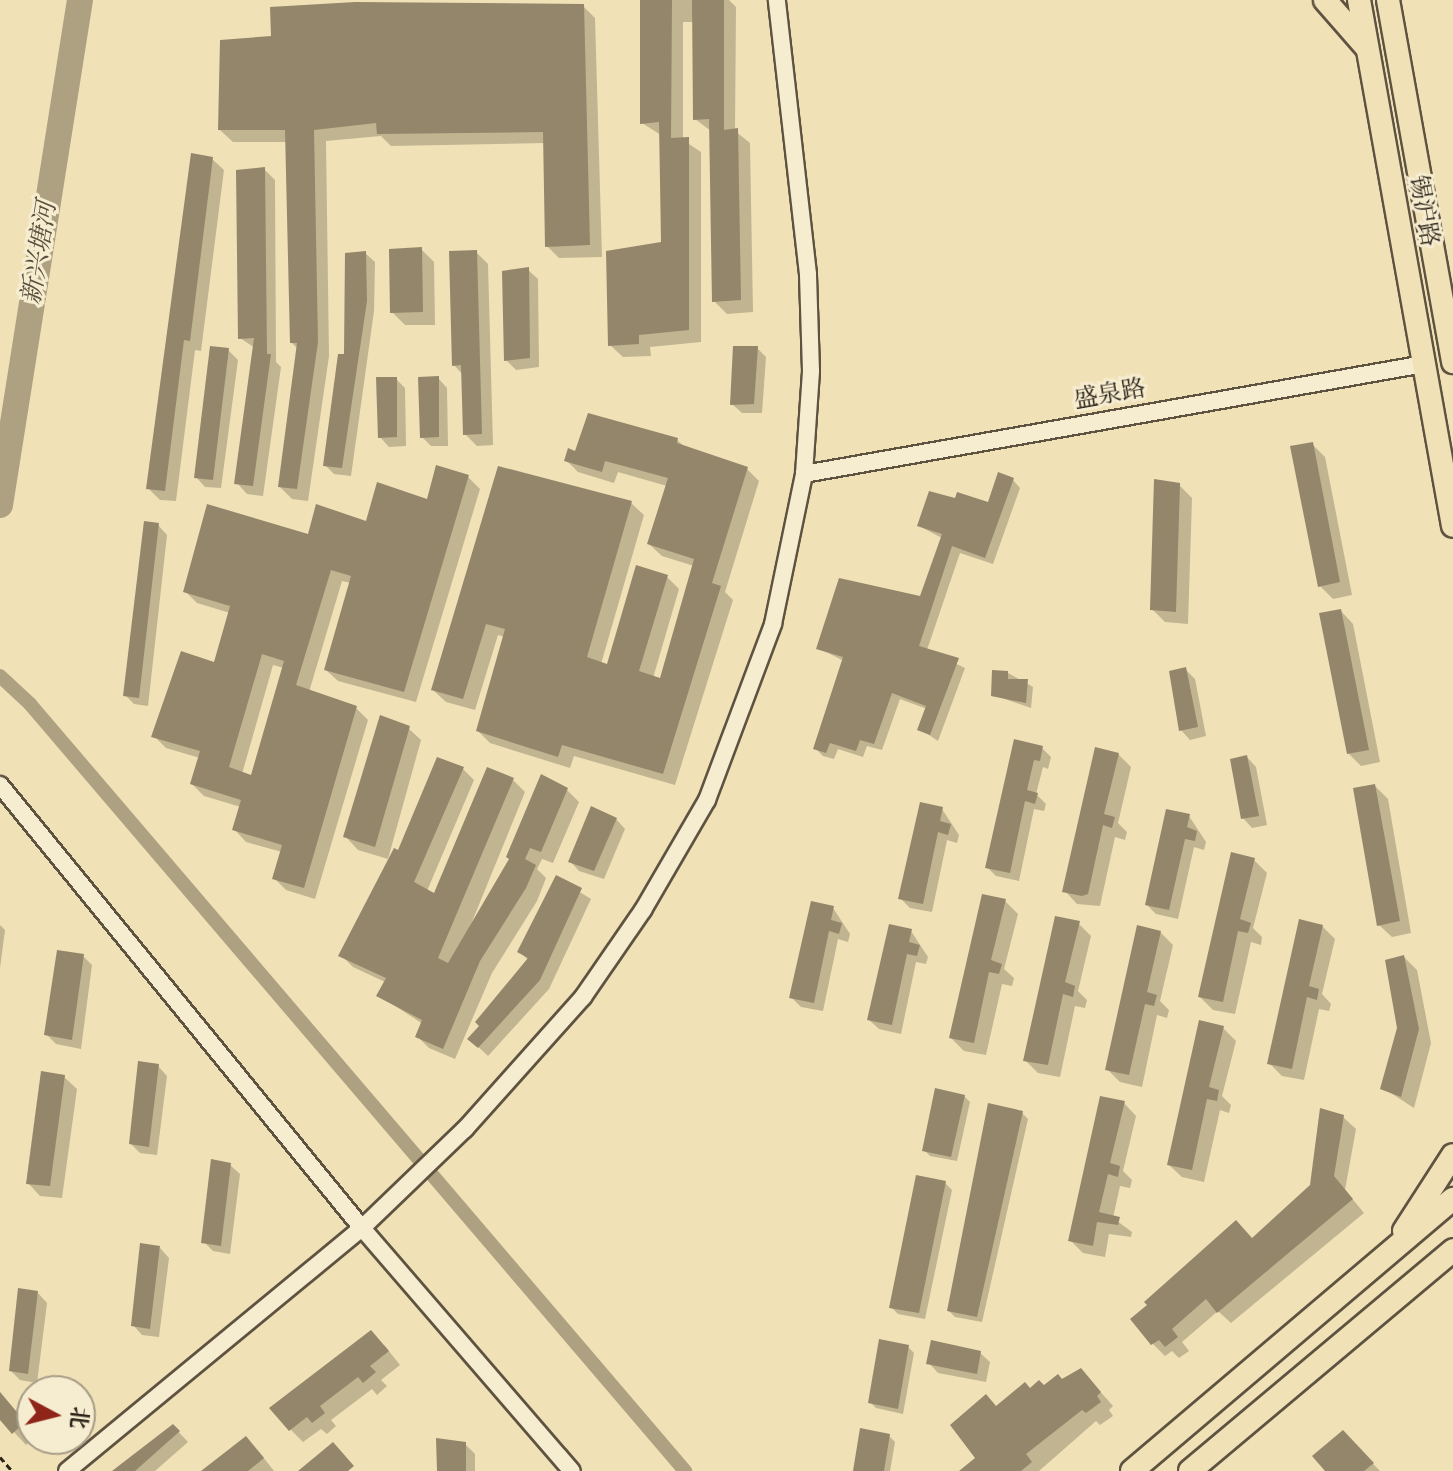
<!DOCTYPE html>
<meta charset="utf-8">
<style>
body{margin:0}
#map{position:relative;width:1453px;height:1471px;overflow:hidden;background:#f1e1b6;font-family:"IM FELL English","Noto Serif SC",serif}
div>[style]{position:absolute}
.shadow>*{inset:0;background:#0003}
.canal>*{height:14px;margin:-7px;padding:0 7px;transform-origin:7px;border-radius:7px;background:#aea181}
.river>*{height:26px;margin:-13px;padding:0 13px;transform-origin:13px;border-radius:13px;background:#aea181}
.building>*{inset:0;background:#93866b}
.path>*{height:3px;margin-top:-1.5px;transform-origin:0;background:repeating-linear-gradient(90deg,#2d241a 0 6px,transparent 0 10px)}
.roads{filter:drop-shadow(2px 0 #5e5341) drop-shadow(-2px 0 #5e5341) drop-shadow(0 2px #5e5341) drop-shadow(0 -2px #5e5341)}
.minor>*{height:16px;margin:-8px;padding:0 8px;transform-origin:8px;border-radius:8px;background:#f6ecd0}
.major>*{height:22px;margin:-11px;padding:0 11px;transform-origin:11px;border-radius:11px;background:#f1e1b6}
span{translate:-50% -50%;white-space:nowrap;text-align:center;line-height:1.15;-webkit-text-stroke:6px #f6ecd0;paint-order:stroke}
.street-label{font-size:24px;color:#2d241a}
.water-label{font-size:26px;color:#5a503e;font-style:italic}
.north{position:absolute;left:16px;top:1375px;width:80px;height:80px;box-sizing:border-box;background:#f6ecd0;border:2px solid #a69c87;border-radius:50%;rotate:97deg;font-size:22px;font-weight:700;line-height:32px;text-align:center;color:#2d241a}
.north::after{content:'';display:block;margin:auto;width:28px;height:36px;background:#8f2418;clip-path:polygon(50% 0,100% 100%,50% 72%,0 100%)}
</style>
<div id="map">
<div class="shadow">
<i style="clip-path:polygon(642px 0,729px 0,736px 7px,735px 131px,750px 143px,753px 312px,727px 314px,714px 301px,711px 131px,695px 119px,694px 22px,683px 22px,683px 140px,701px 152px,701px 342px,650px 347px,651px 356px,623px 357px,610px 345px,663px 244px,661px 135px,642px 123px)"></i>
<i style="clip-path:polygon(583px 6px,595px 18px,602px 257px,559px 258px,547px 246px,545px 143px,391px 146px,381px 136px,326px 141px,329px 356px,308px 501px,292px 499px,280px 487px,298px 349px,291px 342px,287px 142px,233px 142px,220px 130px)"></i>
<i style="clip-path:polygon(212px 159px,224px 170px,201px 351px,195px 350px,176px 501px,160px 500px,148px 488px)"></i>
<i style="clip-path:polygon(264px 169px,275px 180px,276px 362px,281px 367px,263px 496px,247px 494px,237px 483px,255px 348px,240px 338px)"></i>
<i style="clip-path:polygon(421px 249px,434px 262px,435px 325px,405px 325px,392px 312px)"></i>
<i style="clip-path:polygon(476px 252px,488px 264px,493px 445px,477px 446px,465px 434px,463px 375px,454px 365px)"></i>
<i style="clip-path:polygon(365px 253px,375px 262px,374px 311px,351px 476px,334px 474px,325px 465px)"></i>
<i style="clip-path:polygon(528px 270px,538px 279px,539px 367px,516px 370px,506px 360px)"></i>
<i style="clip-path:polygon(757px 348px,766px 357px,762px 413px,742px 413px,732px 404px)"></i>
<i style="clip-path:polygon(228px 350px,238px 360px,221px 488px,205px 487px,196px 477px)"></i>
<i style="clip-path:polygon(438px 378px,447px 388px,448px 446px,431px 446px,422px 437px)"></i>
<i style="clip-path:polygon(396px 379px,405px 388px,406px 446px,389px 447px,380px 437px)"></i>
<i style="clip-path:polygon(677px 440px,686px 448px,747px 469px,759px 481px,725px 592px,733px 600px,675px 785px,574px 756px,570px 768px,490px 743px,478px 731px,505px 637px,498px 635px,475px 710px,446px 702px,433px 690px,500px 468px,631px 503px,644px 515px,601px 664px,609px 666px,667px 577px,679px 589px,653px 678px,661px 681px,694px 566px,662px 556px,649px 544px,667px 486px,618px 472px,614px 483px,578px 472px,566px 460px,577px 454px)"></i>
<i style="clip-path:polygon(1312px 444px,1325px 457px,1352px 595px,1333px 599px,1320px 586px)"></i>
<i style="clip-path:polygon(evenodd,468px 477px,480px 489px,416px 702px,338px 681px,326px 670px,351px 583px,342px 581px,309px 692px,356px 708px,368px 720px,315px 899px,286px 890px,274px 878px,282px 852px,246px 842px,235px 830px,241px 807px,204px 796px,192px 784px,200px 758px,166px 748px,154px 736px,216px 664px,230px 613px,197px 603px,185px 591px,309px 537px,367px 524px,428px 501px,468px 477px,273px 665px,284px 668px,253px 778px,242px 774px,273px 665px)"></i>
<i style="clip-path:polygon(1013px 480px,1020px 488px,993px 564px,960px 553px,927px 650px,965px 668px,938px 741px,920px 729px,927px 709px,900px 699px,882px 750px,867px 746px,863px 757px,838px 749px,834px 759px,823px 756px,815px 748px,844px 661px,818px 648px,921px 599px,942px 538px,919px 526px,989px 505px)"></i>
<i style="clip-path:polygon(1179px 485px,1192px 498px,1188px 624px,1165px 622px,1152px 609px)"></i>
<i style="clip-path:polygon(145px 523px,158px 525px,167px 535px,148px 706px,134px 704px,125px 695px)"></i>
<i style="clip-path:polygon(1341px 611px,1353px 624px,1380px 762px,1361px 766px,1348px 753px)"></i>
<i style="clip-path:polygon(1185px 669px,1195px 679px,1206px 736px,1190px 740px,1181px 730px)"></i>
<i style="clip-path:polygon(1008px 673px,1033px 687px,1031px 708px,993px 695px)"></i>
<i style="clip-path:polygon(408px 728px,421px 740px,388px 859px,358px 850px,346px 837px)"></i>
<i style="clip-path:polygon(1016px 742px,1042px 748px,1051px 757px,1048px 769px,1043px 767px,1036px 794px,1046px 804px,1044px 811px,1034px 809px,1019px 881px,996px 876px,987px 867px)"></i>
<i style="clip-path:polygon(1118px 754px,1131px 767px,1118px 823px,1127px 832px,1125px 840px,1115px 837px,1100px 906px,1077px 904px,1065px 891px)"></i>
<i style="clip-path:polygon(1247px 757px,1256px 767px,1267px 825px,1252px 828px,1243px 818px)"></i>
<i style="clip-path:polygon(462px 768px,474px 780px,427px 891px,435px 896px,513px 780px,525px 792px,467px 934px,567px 790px,579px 802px,553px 863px,542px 859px,537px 869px,546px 878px,537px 901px,492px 973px,455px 1059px,429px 1048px,417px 1036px,423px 1024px,378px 995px,385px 982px,353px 967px,341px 955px,399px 853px)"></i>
<i style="clip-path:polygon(1375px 786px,1388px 799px,1411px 933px,1392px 937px,1379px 925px)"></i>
<i style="clip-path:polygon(942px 809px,959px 835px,957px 843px,947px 840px,932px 912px,910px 908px,900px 898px)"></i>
<i style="clip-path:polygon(1189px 816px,1206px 842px,1204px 850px,1194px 847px,1178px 919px,1156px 914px,1147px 905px)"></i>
<i style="clip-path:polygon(616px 819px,625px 829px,604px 879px,579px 871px,570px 861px)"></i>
<i style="clip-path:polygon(1254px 860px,1267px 873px,1253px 928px,1262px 937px,1261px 945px,1251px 942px,1235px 1014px,1213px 1010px,1200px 997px)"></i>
<i style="clip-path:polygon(557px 878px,591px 899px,549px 989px,488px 1056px,470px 1039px,529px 961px,520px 952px)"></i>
<i style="clip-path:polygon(1005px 901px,1018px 914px,1004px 969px,1014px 978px,1012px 986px,1002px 984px,986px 1055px,964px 1051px,951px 1038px)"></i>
<i style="clip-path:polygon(833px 908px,850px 934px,848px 942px,838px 939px,823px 1011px,801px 1007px,791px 997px)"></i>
<i style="clip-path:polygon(1078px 923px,1091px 936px,1078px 991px,1087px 1000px,1085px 1008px,1075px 1006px,1060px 1077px,1038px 1073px,1025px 1060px)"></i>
<i style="clip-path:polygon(0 925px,5px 930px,0 968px)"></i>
<i style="clip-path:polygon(1322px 926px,1335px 939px,1322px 994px,1331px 1004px,1329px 1011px,1319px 1009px,1304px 1080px,1282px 1076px,1269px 1063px)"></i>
<i style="clip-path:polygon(911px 931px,928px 957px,926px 964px,916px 962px,901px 1034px,879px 1029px,869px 1020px)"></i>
<i style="clip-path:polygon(1160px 932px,1173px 945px,1160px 1001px,1169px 1010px,1167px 1018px,1157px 1015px,1142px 1087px,1120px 1082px,1107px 1069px)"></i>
<i style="clip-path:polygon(83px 956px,92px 965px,81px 1049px,56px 1044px,46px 1034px)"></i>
<i style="clip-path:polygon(1404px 957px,1417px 970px,1431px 1043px,1414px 1108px,1383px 1088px,1399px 1028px)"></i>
<i style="clip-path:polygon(1223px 1028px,1236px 1041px,1222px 1096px,1231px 1105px,1229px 1113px,1220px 1110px,1204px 1182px,1182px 1177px,1169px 1165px)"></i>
<i style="clip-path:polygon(158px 1066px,167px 1076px,157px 1155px,140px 1153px,131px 1144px)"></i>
<i style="clip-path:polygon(64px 1077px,77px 1089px,62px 1198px,40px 1196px,28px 1183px)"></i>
<i style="clip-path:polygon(964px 1096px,970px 1102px,957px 1161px,930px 1156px,924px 1150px)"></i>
<i style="clip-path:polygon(1124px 1103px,1136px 1116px,1123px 1171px,1132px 1180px,1130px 1188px,1120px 1186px,1113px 1218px,1132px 1232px,1131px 1237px,1109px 1234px,1105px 1257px,1083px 1253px,1070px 1240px)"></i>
<i style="clip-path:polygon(1022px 1113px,1028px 1119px,982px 1322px,955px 1317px,949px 1311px)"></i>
<i style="clip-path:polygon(1343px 1117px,1356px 1129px,1345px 1190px,1364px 1213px,1231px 1323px,1218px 1311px,1182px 1342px,1189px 1351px,1179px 1358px,1172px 1351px,1165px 1356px,1152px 1343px,1312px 1186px)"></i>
<i style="clip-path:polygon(230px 1165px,240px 1174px,230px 1254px,213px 1251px,204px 1242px)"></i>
<i style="clip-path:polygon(945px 1183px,952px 1190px,925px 1319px,898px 1314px,891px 1307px)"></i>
<i style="clip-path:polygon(160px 1248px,169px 1258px,159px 1337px,142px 1335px,133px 1325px)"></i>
<i style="clip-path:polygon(38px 1293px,47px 1303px,37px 1383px,20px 1380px,11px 1371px)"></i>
<i style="clip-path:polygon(384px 1345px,400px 1365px,381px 1380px,387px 1386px,377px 1395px,372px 1389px,331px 1420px,336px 1426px,327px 1434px,321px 1429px,303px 1442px,290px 1429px)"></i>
<i style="clip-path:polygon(908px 1347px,914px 1353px,903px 1414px,876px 1408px,870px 1402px)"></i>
<i style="clip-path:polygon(980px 1353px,990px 1362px,986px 1382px,938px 1373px,929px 1363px)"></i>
<i style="clip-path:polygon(1081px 1370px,1113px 1406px,1109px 1410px,1113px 1416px,1100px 1425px,1096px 1421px,1039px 1471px,962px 1471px,977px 1458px,998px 1408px)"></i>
<i style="clip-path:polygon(0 1392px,32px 1430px,33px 1439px,26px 1445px,0 1417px)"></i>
<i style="clip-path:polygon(173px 1426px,188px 1442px,155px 1471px,115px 1471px)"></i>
<i style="clip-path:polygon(1343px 1433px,1380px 1471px,1327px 1471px)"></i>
<i style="clip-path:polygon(889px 1436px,895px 1442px,890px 1471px,855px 1471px)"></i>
<i style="clip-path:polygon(465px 1444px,475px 1454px,475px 1471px,439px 1471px)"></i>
<i style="clip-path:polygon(259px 1452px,274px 1471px,204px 1471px)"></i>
</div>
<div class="canal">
<i style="left:0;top:676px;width:41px;rotate:43deg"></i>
<i style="left:30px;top:704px;width:1009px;rotate:49.5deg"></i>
</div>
<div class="river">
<i style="left:0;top:505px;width:511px;rotate:-81deg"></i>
</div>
<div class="building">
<i style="clip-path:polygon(640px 0,672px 0,671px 138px,689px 137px,689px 330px,639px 335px,639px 344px,608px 346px,606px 251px,661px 242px,659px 122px,640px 124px)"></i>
<i style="clip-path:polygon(692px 0,724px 0,724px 130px,738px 128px,741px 300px,712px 302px,709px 119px,693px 120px)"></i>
<i style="clip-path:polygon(355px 2px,584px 4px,590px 245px,545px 247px,543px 132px,377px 134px,376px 123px,314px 130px,318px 342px,297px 489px,278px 487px,297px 343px,290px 343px,285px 130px,218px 130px,220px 40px,271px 36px,270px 7px)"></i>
<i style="clip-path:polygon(191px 153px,213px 157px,190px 341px,184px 340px,165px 491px,146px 489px)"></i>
<i style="clip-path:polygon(265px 167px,267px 354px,271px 354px,253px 486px,234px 484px,254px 338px,238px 339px,236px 170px)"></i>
<i style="clip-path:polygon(422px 247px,423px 312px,390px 313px,389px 249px)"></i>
<i style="clip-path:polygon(477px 250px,482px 434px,463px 435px,461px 365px,452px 366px,449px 251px)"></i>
<i style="clip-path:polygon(366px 251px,367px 301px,342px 468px,323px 466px,338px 354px,344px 354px,345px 253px)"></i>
<i style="clip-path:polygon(529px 267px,530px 358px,504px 361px,502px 271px)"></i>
<i style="clip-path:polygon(210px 346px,229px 348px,213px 480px,194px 478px)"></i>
<i style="clip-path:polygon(733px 346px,758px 346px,754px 404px,730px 405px)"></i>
<i style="clip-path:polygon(439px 376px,439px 437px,420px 438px,418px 377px)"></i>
<i style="clip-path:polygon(376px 377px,397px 377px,397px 437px,378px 438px)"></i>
<i style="clip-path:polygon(588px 413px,678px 438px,677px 443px,748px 467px,712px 583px,721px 586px,663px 774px,562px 745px,558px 757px,476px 731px,505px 629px,486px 624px,463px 699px,431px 690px,498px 466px,632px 501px,587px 657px,607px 664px,636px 565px,668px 575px,639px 671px,660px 678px,694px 559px,647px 544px,668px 478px,605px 461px,602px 472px,564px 461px,568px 448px,575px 451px)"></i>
<i style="clip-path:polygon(1313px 442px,1340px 582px,1318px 587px,1290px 446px)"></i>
<i style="clip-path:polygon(evenodd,436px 465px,469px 475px,404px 692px,324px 670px,351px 576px,331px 570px,296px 685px,357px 706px,304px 888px,272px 879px,282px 845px,232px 830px,241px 800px,190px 784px,200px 751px,151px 737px,181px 651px,214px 662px,230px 606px,183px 592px,207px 504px,308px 534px,316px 504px,366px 521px,377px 482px,427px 499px,436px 465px,262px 654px,284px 661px,251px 775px,229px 767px,262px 654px)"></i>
<i style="clip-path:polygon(998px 472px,1014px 478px,985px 558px,952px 546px,919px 646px,959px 658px,930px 735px,917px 730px,926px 706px,892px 693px,874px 744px,860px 740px,856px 751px,830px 743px,826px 753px,813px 749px,843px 657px,816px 649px,839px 578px,920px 596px,942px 534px,917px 526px,929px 491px,955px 498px,957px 492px,988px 502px)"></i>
<i style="clip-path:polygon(1154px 479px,1180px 483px,1176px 612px,1150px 610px)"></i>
<i style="clip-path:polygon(144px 521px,159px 523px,139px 698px,123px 696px)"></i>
<i style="clip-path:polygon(1341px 609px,1369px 750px,1347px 754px,1319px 613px)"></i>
<i style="clip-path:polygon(1186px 667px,1198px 727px,1179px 731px,1169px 671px)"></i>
<i style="clip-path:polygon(992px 670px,1008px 671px,1008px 679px,1028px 679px,1026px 703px,991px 696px)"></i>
<i style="clip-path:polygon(380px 715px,410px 726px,375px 847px,343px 837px)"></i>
<i style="clip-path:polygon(1014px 739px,1043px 746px,1040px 761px,1034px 760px,1027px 790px,1038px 793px,1035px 804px,1025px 801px,1010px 873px,985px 868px)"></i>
<i style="clip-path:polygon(1095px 747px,1119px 753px,1104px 814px,1115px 817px,1112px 828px,1103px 825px,1088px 894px,1082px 896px,1062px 892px)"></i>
<i style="clip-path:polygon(1247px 755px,1259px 816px,1241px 819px,1230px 759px)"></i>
<i style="clip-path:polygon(437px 757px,464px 767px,414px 882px,434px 893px,487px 767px,514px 778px,438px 958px,448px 963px,509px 859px,506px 857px,541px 774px,568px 788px,541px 852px,530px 848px,525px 859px,536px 865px,526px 888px,480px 961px,443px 1049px,415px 1037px,422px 1020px,376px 996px,386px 978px,338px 956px,394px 848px,398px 850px)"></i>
<i style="clip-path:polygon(1375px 784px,1400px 921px,1377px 926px,1353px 788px)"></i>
<i style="clip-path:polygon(920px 802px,943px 807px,940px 821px,951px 824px,948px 835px,938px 832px,923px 904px,898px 899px)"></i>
<i style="clip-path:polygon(591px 806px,617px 818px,594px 871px,568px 862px)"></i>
<i style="clip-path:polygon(1166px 809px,1190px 814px,1187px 827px,1197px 831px,1195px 841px,1185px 839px,1169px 910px,1145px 905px)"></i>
<i style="clip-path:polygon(1231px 852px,1255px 858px,1240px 919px,1251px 923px,1248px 933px,1238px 931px,1223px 1002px,1198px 997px)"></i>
<i style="clip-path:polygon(556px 875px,582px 888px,540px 980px,478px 1048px,467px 1039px,479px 1026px,475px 1022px,528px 958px,517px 952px)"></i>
<i style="clip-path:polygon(982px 894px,1006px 899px,991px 960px,1002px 964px,999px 974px,989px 972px,974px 1043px,949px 1038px)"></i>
<i style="clip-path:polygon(811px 901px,834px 906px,831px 920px,842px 923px,839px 934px,829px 931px,814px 1003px,789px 998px)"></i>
<i style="clip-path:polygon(1055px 916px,1080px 921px,1065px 982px,1075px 986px,1073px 997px,1063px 994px,1048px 1065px,1023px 1061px)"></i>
<i style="clip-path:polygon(1299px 919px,1323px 925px,1309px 986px,1319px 989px,1317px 1000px,1307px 997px,1292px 1069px,1267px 1064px)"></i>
<i style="clip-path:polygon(889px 924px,912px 929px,909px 942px,920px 945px,917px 956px,907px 954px,892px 1025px,867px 1020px)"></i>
<i style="clip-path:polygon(1137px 925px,1161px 931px,1147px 992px,1157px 995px,1154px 1006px,1145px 1004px,1129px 1075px,1105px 1070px)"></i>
<i style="clip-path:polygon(57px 950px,84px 954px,72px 1040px,44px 1035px)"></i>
<i style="clip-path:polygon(1404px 955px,1419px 1029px,1401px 1097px,1380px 1089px,1397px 1028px,1385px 960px)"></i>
<i style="clip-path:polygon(1199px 1020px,1224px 1026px,1209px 1087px,1219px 1090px,1217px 1101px,1207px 1099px,1192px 1170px,1167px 1165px)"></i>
<i style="clip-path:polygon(138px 1061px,159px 1064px,149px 1147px,129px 1144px)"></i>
<i style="clip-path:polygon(41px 1071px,65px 1075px,50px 1186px,26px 1184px)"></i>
<i style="clip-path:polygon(935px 1088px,965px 1095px,951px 1157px,922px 1151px)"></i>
<i style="clip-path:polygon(1100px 1096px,1125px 1101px,1110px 1163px,1120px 1166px,1118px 1177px,1108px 1174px,1099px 1212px,1120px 1217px,1118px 1225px,1097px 1222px,1093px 1246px,1068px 1241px)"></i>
<i style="clip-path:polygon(988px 1103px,1023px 1111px,977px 1317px,947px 1311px)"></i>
<i style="clip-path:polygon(1320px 1108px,1344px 1115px,1334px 1176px,1353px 1199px,1217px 1313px,1206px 1299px,1172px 1329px,1178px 1337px,1165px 1347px,1159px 1340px,1151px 1345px,1130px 1319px,1147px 1305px,1144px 1302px,1236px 1220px,1252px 1238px,1310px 1185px)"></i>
<i style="clip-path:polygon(211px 1159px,231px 1163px,221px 1246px,201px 1243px)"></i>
<i style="clip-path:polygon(916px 1175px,946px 1181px,919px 1313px,889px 1308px)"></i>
<i style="clip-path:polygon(140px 1243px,160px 1246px,150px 1329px,131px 1326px)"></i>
<i style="clip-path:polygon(18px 1288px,38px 1291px,28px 1374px,9px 1371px)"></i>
<i style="clip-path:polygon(371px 1330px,389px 1351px,370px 1366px,376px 1372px,363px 1383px,358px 1377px,320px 1406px,325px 1413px,312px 1423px,307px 1417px,289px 1431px,269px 1408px)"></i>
<i style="clip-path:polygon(879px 1339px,909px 1345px,898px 1409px,868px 1403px)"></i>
<i style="clip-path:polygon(931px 1340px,981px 1351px,977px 1374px,926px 1364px)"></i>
<i style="clip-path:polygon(1081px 1368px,1101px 1392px,1097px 1396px,1101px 1402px,1086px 1413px,1082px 1410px,1026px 1454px,1032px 1462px,1021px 1471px,959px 1471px,975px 1458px,950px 1425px,986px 1394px,996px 1406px,1025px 1382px,1030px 1388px,1039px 1380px,1044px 1385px,1058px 1374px,1062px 1379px)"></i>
<i style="clip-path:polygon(0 1392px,25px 1422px,12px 1434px,0 1420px)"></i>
<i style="clip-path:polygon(173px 1424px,180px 1431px,135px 1471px,112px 1471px)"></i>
<i style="clip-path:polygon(860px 1428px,890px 1434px,884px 1471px,853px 1471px)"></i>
<i style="clip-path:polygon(1343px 1430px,1374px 1463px,1364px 1471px,1325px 1471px,1312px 1456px)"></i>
<i style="clip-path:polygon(246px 1436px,264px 1458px,248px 1471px,201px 1471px)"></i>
<i style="clip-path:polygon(436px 1438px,466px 1442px,466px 1471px,437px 1471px)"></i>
<i style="clip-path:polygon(333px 1442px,354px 1466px,348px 1471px,298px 1471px)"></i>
</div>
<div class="path">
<i style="left:0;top:1457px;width:18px;rotate:49deg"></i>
</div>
<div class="roads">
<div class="minor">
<i style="left:804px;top:474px;width:630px;rotate:-10.06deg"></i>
<i style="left:0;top:785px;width:572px;rotate:50.75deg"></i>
<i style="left:362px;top:1228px;width:321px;rotate:49.2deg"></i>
<i style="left:67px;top:1471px;width:382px;rotate:-39.5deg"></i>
<i style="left:362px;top:1228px;width:143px;rotate:-43.9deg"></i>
<i style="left:465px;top:1129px;width:177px;rotate:-48.2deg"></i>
<i style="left:583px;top:997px;width:106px;rotate:-55.4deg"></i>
<i style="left:643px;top:910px;width:127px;rotate:-59.8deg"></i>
<i style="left:707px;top:800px;width:188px;rotate:-69.4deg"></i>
<i style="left:773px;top:624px;width:153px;rotate:-78.3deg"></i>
<i style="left:804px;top:474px;width:103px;rotate:-86.1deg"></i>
<i style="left:811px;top:371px;width:97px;rotate:-91.8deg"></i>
<i style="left:808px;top:274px;width:276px;rotate:-96.5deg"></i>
</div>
<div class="major">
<i style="left:1325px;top:0;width:62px;rotate:48.9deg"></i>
<i style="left:1359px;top:0;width:534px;rotate:79.87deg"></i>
<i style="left:1388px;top:0;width:368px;rotate:79.8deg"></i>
<i style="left:1404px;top:1231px;width:90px;rotate:-57.2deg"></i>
<i style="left:1132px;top:1471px;width:421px;rotate:-40.3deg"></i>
<i style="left:1190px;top:1471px;width:344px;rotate:-40deg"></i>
</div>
</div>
<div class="street-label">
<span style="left:1423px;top:211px;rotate:80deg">锡沪路</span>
<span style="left:1110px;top:395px;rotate:-10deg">盛泉路</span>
</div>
<div class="water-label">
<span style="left:40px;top:253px;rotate:-81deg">新兴塘河</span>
</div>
<div class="north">北</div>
</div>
